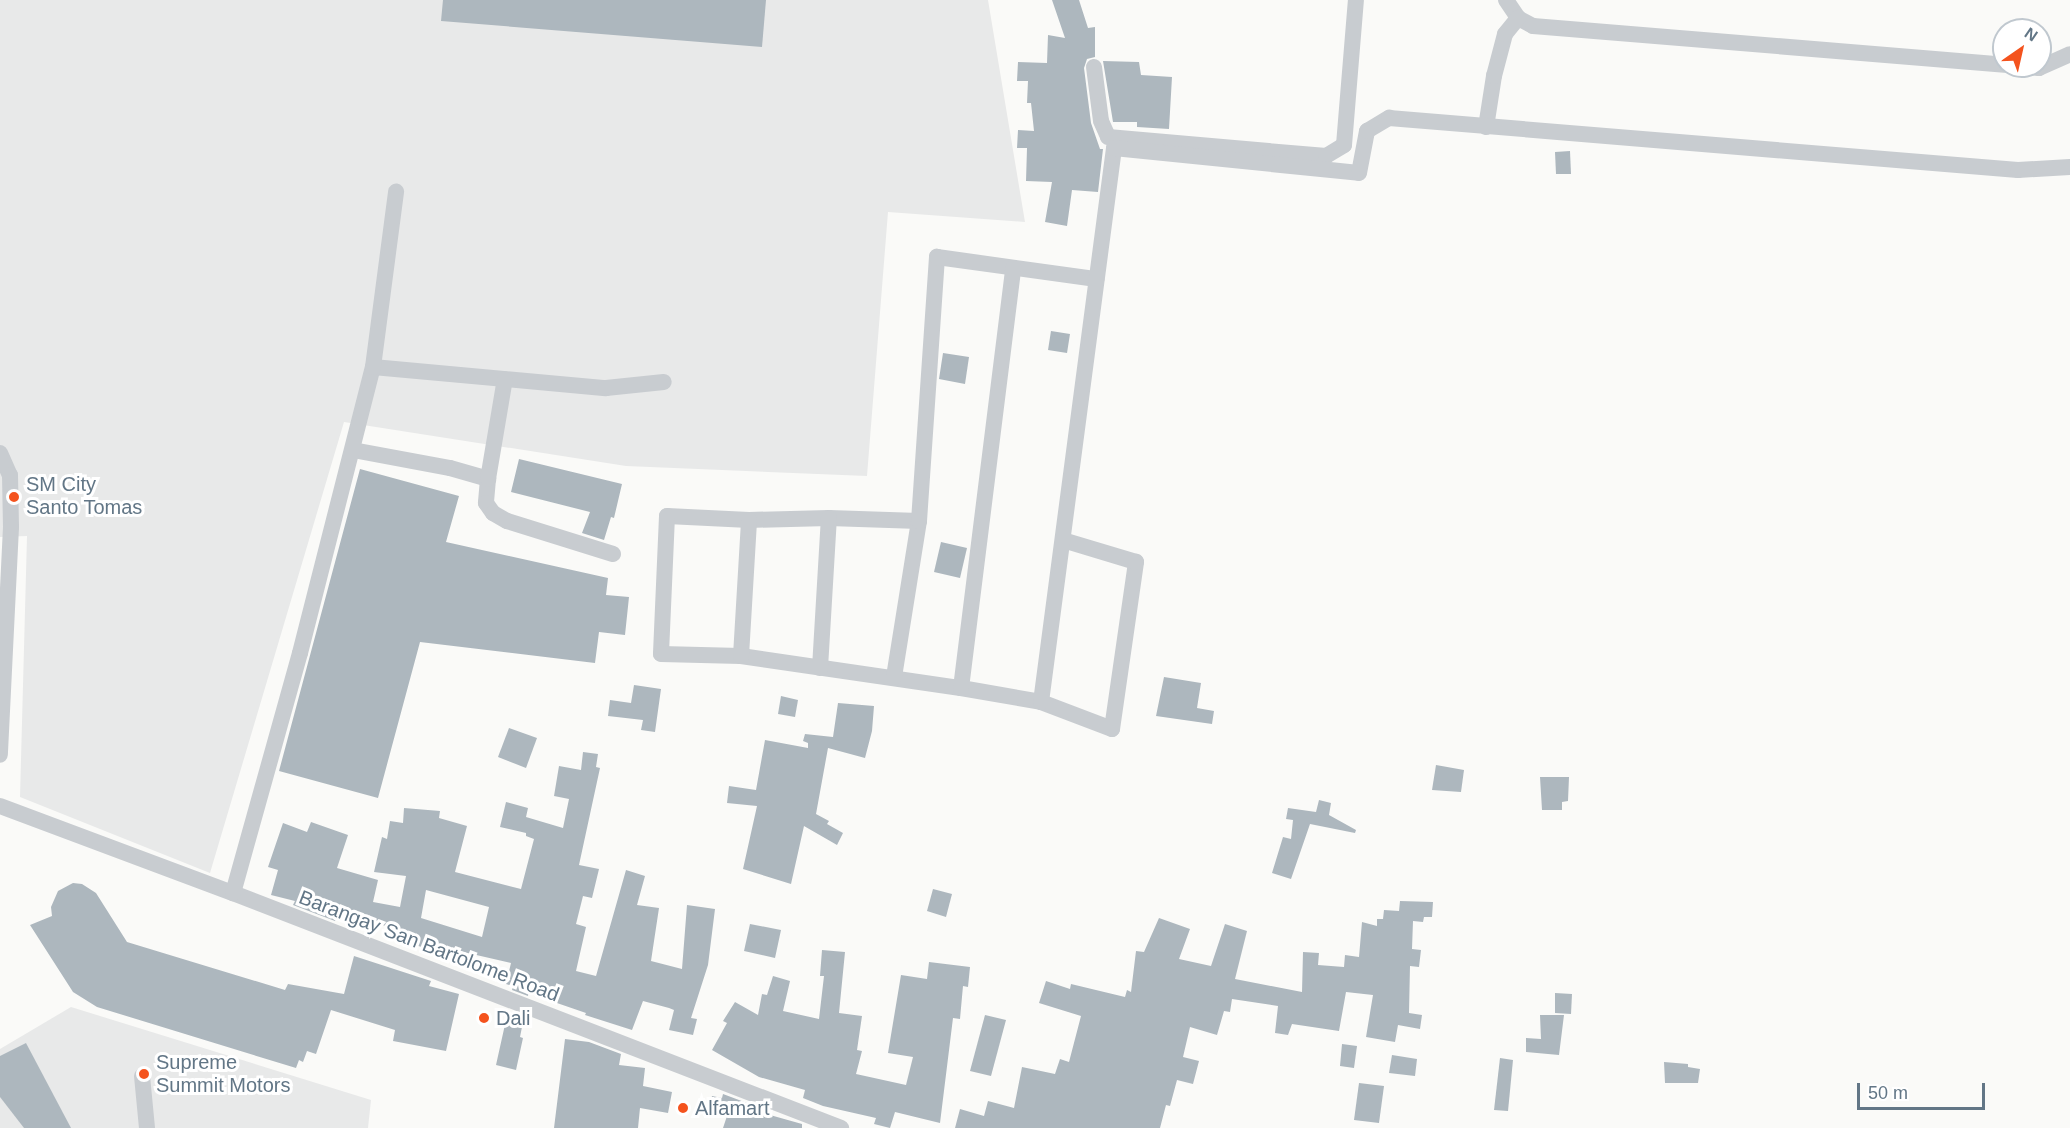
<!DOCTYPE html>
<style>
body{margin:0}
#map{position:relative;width:2070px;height:1128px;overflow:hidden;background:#fafaf8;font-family:Helvetica,sans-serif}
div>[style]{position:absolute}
.built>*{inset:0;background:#e8e9e9}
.building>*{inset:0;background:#adb7be}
.minor>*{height:16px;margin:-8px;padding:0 8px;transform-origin:8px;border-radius:8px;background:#c8ccd0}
.dots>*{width:16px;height:16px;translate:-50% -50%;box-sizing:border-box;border:3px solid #fff;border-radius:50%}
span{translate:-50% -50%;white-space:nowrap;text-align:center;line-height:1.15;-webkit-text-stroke:6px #fff;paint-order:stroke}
.poi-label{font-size:20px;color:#627686}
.left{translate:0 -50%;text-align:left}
.street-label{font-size:20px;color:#627686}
.north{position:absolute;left:1992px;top:18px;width:60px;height:60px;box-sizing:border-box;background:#fff;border:2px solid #c0c8cf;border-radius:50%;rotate:34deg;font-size:16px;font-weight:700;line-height:24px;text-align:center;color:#627686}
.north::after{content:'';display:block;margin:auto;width:21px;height:27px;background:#f4531e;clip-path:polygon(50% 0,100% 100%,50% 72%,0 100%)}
.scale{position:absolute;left:1857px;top:1083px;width:128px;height:27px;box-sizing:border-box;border:3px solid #627686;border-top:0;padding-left:8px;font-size:18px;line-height:21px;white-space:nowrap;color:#627686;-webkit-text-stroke:4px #fff;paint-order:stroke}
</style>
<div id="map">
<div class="built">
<i style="clip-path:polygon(0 0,988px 0,1025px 222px,888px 212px,867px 476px,626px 466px,344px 422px,210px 873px,20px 797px,27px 536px,0 537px)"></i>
<i style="clip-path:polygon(71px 1007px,371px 1100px,368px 1128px,0 1128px,0 1049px)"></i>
</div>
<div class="building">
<i style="clip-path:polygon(443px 0,766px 0,762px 47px,441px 21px)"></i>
<i style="clip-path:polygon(1052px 0,1079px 0,1088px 28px,1095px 27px,1095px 57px,1087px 59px,1084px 68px,1091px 123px,1100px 149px,1103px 149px,1098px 192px,1072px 190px,1067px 226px,1045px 222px,1052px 182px,1026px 181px,1027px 148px,1017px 148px,1018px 130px,1034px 131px,1031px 103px,1027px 103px,1028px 81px,1017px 81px,1018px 62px,1047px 63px,1048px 35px,1065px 38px)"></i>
<i style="clip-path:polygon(1103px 61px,1139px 62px,1141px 75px,1172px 77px,1169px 129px,1137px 127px,1137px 122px,1113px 122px)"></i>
<i style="clip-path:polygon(1570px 151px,1571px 174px,1556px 174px,1555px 152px)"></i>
<i style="clip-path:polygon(1051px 331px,1070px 334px,1067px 353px,1048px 350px)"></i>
<i style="clip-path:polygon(943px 353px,969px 357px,965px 384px,939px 379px)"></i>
<i style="clip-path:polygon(519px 459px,622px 484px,614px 518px,611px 517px,604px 540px,582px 533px,590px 512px,511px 492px)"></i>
<i style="clip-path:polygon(360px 469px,459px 496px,446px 542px,608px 578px,606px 595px,629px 597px,625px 635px,599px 632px,595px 663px,420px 642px,378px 798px,279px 771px)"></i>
<i style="clip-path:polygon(941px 542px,967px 548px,960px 578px,934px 572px)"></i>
<i style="clip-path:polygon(1164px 677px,1201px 683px,1197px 708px,1214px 711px,1212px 724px,1156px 716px)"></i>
<i style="clip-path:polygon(634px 685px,661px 689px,655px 732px,641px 730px,643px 720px,608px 716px,610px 700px,631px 703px)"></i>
<i style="clip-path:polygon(781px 696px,798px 700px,795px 717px,778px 714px)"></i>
<i style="clip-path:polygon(838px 703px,874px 706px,872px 731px,865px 758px,828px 748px,816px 814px,829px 821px,827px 824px,843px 833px,837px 845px,804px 826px,791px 884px,743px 869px,757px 806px,727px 803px,729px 786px,756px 790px,765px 740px,808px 748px,808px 743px,803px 741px,805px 734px,833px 737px)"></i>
<i style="clip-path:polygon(509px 728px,537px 738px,526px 768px,498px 757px)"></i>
<i style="clip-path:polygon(evenodd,583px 752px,598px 754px,596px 767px,600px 768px,579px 865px,599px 869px,592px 898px,583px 896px,576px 924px,586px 927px,576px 971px,596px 976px,626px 870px,645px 876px,637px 905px,659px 908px,651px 961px,682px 969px,687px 905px,715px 909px,708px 965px,691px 1018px,697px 1019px,693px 1035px,669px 1030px,674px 1010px,669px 1008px,643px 1001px,632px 1030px,585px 1015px,586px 1013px,554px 1002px,555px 1000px,529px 990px,528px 996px,512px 990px,513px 986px,506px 984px,511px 963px,459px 951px,457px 960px,427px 952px,428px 949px,389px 937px,392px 927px,361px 921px,360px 925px,336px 919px,335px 921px,293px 905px,295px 901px,271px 895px,278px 870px,268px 867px,283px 823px,307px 832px,311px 822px,348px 835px,337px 868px,378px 880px,373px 902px,400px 907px,406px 876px,374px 872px,382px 837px,387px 839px,390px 821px,403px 823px,404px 808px,440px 811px,439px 818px,467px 826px,455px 872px,521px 889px,534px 839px,526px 836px,526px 833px,500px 827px,506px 802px,528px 808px,526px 817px,563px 828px,569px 799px,554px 796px,559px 766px,581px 770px,583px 752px,426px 890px,489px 907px,482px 937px,421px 918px,426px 890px)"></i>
<i style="clip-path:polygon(1436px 765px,1464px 770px,1461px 792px,1432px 790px)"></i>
<i style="clip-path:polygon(1540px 777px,1569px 777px,1568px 801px,1562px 802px,1562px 810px,1542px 810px)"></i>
<i style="clip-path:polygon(1319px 800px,1331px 803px,1329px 815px,1356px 830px,1355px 833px,1310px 824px,1291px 879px,1272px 873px,1283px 837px,1291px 839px,1293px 820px,1286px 819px,1288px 808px,1316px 812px)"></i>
<i style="clip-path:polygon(73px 883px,82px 884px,96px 893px,127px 942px,285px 990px,288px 984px,344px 994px,354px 956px,431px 981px,429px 986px,459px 994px,446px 1051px,393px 1041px,395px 1030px,331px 1010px,316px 1054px,307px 1051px,303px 1062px,299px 1060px,296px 1068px,97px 1007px,73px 992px,30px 925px,52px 916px,51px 907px,58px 891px)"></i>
<i style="clip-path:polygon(933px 889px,952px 894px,946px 917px,927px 911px)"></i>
<i style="clip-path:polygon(1400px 901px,1433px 902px,1432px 917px,1424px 917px,1423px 922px,1413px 921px,1412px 949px,1421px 950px,1419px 967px,1410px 966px,1409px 1013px,1422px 1015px,1420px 1029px,1398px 1025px,1395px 1042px,1366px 1037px,1373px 995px,1346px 992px,1339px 1031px,1292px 1024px,1288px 1035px,1275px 1033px,1278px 1006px,1232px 999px,1230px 1012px,1224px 1011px,1217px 1035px,1190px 1027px,1183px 1057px,1199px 1061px,1193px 1084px,1177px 1080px,1170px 1106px,1166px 1105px,1160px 1128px,955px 1128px,960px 1109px,984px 1116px,988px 1101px,1014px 1108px,1022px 1067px,1055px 1074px,1060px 1059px,1069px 1062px,1081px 1016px,1039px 1003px,1046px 981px,1070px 989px,1071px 984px,1125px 997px,1127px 990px,1131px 992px,1136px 951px,1144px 952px,1159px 918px,1190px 929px,1179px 959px,1211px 966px,1225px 924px,1247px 931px,1235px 979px,1302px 992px,1303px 952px,1319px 953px,1318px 965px,1344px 967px,1345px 955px,1359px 957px,1362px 922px,1377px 926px,1377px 919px,1383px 919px,1384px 910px,1399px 911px)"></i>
<i style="clip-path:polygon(750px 924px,781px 930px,775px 958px,744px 951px)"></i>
<i style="clip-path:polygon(822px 950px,845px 952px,839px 1013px,862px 1016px,857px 1050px,862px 1051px,856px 1074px,906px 1085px,913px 1057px,888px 1053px,901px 975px,927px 979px,929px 962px,970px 967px,968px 987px,963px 986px,960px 1019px,953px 1018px,940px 1123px,895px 1112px,890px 1128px,874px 1124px,876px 1118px,823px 1106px,803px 1098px,805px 1090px,759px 1077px,712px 1050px,727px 1023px,723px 1021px,735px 1002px,758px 1015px,762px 994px,767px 995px,773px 976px,790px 981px,783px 1011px,819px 1019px,824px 976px,820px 976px)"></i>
<i style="clip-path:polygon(1555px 993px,1572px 994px,1571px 1014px,1555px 1013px)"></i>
<i style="clip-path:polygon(508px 1011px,524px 1017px,520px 1037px,523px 1038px,516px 1070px,496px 1065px)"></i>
<i style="clip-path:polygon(985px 1015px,1006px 1020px,991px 1076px,970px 1071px)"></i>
<i style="clip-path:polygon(1540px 1015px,1564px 1015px,1559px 1055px,1526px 1052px,1526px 1038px,1541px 1039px)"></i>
<i style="clip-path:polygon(565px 1039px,589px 1042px,621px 1054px,619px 1065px,645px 1068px,643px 1086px,672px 1092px,668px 1113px,640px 1108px,638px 1128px,554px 1128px)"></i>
<i style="clip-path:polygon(26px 1043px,71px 1128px,24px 1128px,0 1097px,0 1056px)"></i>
<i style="clip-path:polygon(1342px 1044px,1357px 1046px,1354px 1068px,1340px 1066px)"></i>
<i style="clip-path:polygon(1392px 1055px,1417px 1059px,1415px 1076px,1389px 1073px)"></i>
<i style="clip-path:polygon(1500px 1058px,1513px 1060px,1508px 1111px,1494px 1110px)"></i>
<i style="clip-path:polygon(1664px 1062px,1688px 1064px,1688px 1067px,1700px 1069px,1698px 1083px,1665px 1083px)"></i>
<i style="clip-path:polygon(1359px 1083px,1384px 1086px,1379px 1123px,1354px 1120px)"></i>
<i style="clip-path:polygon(723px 1094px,747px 1103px,745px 1108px,802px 1124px,802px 1128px,723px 1128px,727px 1116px,709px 1111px,712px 1096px,722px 1098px)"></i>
</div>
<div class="minor">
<i style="left:1506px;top:0;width:22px;rotate:56deg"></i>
<i style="left:1518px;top:18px;width:17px;rotate:28deg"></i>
<i style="left:1533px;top:26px;width:473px;rotate:4.7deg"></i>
<i style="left:2015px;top:66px;width:24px;rotate:5deg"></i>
<i style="left:2039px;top:68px;width:34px;rotate:-24deg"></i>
<i style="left:1094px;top:67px;width:54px;rotate:82.6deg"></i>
<i style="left:1101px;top:121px;width:17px;rotate:66deg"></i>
<i style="left:1108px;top:137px;width:219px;rotate:5deg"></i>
<i style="left:1326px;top:156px;width:21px;rotate:-31deg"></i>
<i style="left:1344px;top:145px;width:145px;rotate:-85.3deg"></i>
<i style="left:1486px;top:127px;width:52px;rotate:-81.1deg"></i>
<i style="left:1494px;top:76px;width:43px;rotate:-75.3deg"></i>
<i style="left:1505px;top:34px;width:21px;rotate:-51deg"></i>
<i style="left:373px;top:367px;width:234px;rotate:5.2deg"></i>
<i style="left:606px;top:388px;width:58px;rotate:-5.9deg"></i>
<i style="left:353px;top:450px;width:99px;rotate:10.5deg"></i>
<i style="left:450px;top:468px;width:40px;rotate:16deg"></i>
<i style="left:488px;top:479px;width:24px;rotate:95deg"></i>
<i style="left:486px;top:503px;width:12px;rotate:55deg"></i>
<i style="left:493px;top:513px;width:16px;rotate:30deg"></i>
<i style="left:507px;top:521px;width:111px;rotate:17.3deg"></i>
<i style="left:0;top:453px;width:24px;rotate:66deg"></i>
<i style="left:10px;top:475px;width:52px;rotate:88.9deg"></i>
<i style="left:11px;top:527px;width:228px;rotate:92.8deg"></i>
<i style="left:488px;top:479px;width:101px;rotate:-80.4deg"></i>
<i style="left:919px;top:521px;width:90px;rotate:-178.1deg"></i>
<i style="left:829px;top:518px;width:80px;rotate:178.6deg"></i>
<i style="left:749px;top:520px;width:82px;rotate:-177.2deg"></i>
<i style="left:667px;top:516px;width:138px;rotate:92.5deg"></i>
<i style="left:661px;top:654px;width:80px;rotate:1.4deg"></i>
<i style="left:741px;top:656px;width:222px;rotate:8.3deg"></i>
<i style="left:961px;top:688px;width:81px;rotate:9.9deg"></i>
<i style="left:1041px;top:702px;width:76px;rotate:20.8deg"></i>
<i style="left:1112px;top:729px;width:169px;rotate:-81.8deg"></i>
<i style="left:1136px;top:562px;width:76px;rotate:-163.2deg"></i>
<i style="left:741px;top:656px;width:136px;rotate:-86.6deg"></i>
<i style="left:820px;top:668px;width:150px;rotate:-86.6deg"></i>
<i style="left:894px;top:677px;width:158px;rotate:-80.9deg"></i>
<i style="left:919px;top:521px;width:265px;rotate:-86.1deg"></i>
<i style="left:937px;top:257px;width:161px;rotate:7.9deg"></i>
<i style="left:961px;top:688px;width:423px;rotate:-82.9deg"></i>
<i style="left:1041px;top:702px;width:559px;rotate:-82.49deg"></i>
<i style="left:1114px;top:148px;width:246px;rotate:5.8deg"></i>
<i style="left:1359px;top:173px;width:43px;rotate:-79.2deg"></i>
<i style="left:1367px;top:131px;width:26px;rotate:-31deg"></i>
<i style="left:1389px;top:118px;width:631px;rotate:4.73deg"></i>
<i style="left:2018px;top:170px;width:52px;rotate:-3.3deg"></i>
<i style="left:0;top:806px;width:249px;rotate:20.5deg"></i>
<i style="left:233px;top:893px;width:652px;rotate:21.13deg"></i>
<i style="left:233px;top:893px;width:249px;rotate:-74.4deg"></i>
<i style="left:300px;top:653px;width:295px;rotate:-75.7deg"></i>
<i style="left:373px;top:367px;width:177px;rotate:-82.5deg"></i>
<i style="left:142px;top:1076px;width:52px;rotate:84.5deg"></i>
</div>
<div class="dots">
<i style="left:14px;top:497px;background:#f4531e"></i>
<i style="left:484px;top:1018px;background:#f4531e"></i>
<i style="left:144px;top:1074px;background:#f4531e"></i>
<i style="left:683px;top:1108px;background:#f4531e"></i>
</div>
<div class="poi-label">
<span class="left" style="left:26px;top:496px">SM City<br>Santo Tomas</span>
<span class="left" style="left:496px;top:1018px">Dali</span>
<span class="left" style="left:156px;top:1074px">Supreme<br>Summit Motors</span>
<span class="left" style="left:695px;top:1108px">Alfamart</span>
</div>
<div class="street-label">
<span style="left:429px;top:946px;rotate:21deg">Barangay San Bartolome Road</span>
</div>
<div class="north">N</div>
<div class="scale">50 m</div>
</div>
